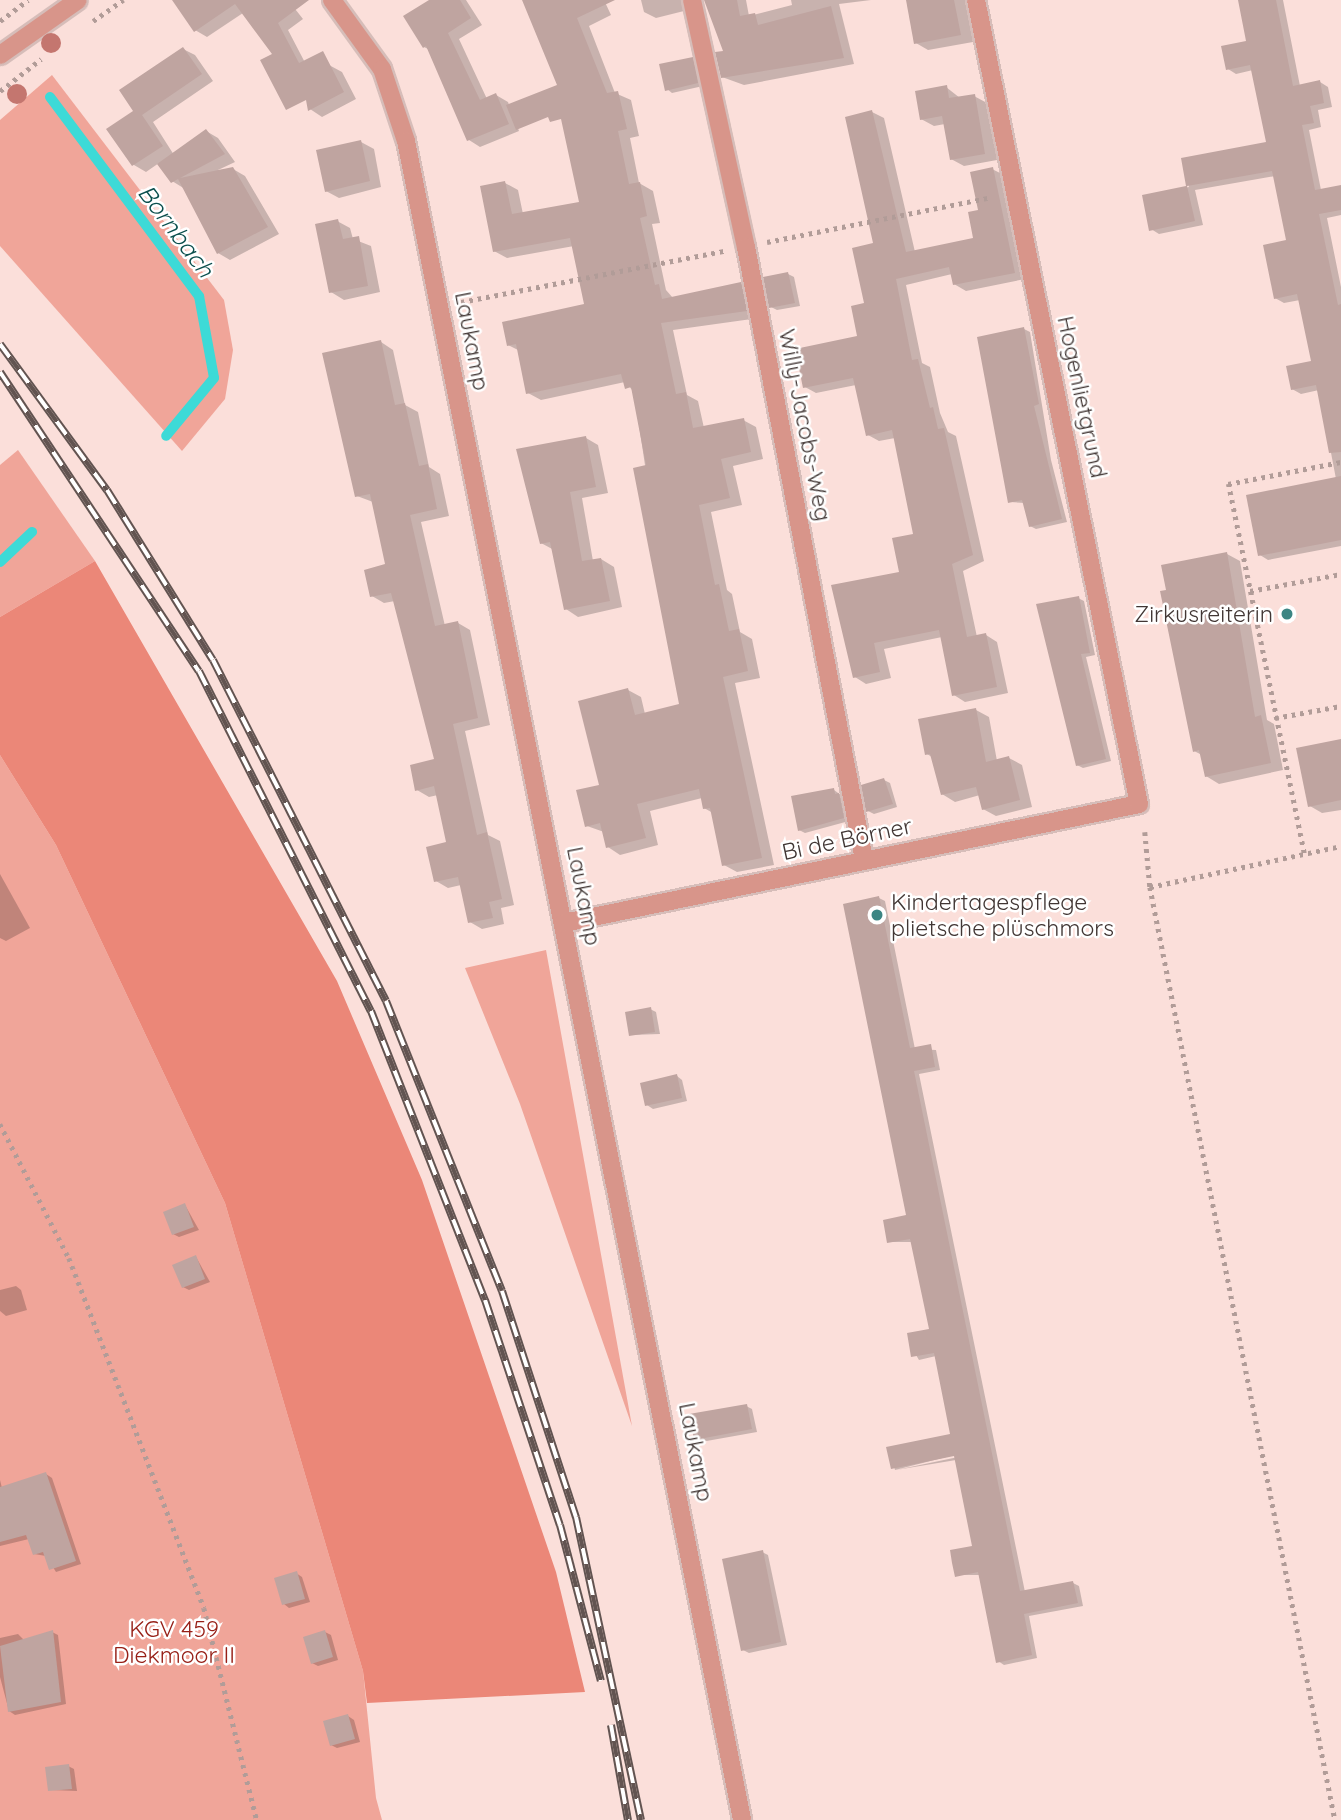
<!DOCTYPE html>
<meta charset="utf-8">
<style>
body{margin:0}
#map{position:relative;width:1341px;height:1820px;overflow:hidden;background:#fbdfda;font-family:Quicksand,sans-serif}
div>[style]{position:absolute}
.green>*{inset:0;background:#f0a599}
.forest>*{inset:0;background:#eb8778}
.shadow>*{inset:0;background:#0003}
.stream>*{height:10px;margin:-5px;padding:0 5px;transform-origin:5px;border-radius:5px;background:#3ddad7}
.building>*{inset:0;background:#bfa4a0}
.path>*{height:4.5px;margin-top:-2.25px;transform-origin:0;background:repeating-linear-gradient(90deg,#b19c98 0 3.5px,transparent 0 8.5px)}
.roads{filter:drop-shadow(2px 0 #d6bdb9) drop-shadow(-2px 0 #d6bdb9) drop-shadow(0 2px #d6bdb9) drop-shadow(0 -2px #d6bdb9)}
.minor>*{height:18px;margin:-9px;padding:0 9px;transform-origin:9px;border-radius:9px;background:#d8958a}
.tertiary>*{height:18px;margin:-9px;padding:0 9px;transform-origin:9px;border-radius:9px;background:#d8958a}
.rail>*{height:8px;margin-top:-4px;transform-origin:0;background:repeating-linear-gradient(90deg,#fff 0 16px,#625451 0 32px);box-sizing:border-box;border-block:2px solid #625451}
.trees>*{width:20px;height:20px;margin:-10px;border-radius:50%;background:#c4766f}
.dots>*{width:19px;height:19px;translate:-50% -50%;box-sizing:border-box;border:4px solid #fff;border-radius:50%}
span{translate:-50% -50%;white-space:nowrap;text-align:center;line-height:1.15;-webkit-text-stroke:5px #fff;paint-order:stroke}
.street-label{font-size:23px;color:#413634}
.poi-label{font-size:23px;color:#413634}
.right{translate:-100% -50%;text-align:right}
.left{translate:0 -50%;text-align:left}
.park-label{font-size:23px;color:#972017}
.water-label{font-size:24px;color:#0b4f4d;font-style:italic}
</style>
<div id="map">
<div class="green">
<i style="clip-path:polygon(52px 75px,224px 300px,233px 350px,225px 399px,182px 451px,0 246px,0 120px)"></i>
<i style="clip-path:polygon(18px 450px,95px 561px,0 617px,0 465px)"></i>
<i style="clip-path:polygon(0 755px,56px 845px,225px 1203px,363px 1671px,376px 1798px,382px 1820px,0 1820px)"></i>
<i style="clip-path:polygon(546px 950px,632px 1426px,520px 1104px,465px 968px)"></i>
</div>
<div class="forest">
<i style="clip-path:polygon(95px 561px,337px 981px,422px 1180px,556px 1572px,585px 1692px,367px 1703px,363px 1671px,225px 1203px,56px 845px,0 755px,0 617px)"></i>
</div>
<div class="shadow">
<i style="clip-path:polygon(185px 0,288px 0,303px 19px,288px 30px,312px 76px,329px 65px,342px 72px,356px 99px,322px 117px,310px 109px,305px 85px,243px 13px,207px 37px,195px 30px)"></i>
<i style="clip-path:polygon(432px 0,466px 0,482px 25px,459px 39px,487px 99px,496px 95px,508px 102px,519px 131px,480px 147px,469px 140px,430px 50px,424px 47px)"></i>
<i style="clip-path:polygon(523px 0,604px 0,611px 15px,589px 26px,615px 93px,631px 100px,639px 136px,630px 138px,639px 183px,653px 191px,660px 223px,652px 224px,666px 290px,673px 298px,741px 284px,754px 291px,759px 318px,673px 330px,687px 395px,698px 401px,704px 428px,743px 420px,756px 427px,763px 459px,733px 466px,742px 505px,711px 512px,727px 590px,732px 594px,740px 632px,752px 639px,760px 678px,735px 683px,774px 865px,737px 872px,724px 865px,713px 813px,704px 808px,702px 798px,650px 811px,658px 845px,620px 855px,608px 847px,604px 832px,587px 826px,628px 690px,641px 697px,645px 714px,681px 705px,634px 392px,625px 382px,541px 400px,528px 393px,520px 351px,508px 345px,586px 305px,574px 246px,507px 258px,494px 251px,505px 183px,518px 190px,523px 214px,581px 203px,588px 149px)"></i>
<i style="clip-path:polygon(641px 0,697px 0,692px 9px,656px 18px,644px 12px)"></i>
<i style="clip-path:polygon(705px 0,746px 0,749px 16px,792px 5px,791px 0,871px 0,839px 4px,854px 64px,744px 85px,722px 77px,725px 52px)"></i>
<i style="clip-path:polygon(908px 0,965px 0,973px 42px,928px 50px,916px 43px)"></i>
<i style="clip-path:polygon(1239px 0,1283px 0,1300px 86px,1320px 82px,1328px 87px,1332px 107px,1318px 110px,1321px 127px,1309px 130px,1321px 190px,1341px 187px,1341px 215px,1327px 218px,1341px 287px,1341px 546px,1268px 560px,1260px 555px,1336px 479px,1319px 390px,1301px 394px,1292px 389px,1313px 363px,1300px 300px,1284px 303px,1275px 298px,1288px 241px,1275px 176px,1195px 190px,1203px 225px,1159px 234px,1151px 229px,1144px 197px,1189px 187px,1183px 160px,1268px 143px,1253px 70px,1236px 74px,1228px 69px,1248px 42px)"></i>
<i style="clip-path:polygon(183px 49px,195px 55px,213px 81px,153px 122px,174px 155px,206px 131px,218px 138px,235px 162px,218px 170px,233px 169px,245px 176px,279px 234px,230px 260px,218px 253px,185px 189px,172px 181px,159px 163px,146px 172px,134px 165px,135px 111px)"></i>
<i style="clip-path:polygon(693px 59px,698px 62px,703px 86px,672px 93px,667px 89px)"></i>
<i style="clip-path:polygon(946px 87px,960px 98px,974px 96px,987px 103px,997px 160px,964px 166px,951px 159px,945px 124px,934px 126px,921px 119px)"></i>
<i style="clip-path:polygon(872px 112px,884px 118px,915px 252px,975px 239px,992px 169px,1004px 175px,1025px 279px,966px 291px,954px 284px,952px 274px,906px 285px,922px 363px,930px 367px,940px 413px,948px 432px,956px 436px,984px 561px,963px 571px,977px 637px,986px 635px,997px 642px,1008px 693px,965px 702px,954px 695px,942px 637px,884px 649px,891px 678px,866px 684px,855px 677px,915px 535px,895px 438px,879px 441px,868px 435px,856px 385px,816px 393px,805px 387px,859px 337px,875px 245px)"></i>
<i style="clip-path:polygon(361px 142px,374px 149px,381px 187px,339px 198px,326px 191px)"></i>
<i style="clip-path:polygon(337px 221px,350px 228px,353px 239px,371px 246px,380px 292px,344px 300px,331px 292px)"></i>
<i style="clip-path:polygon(788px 274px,794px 277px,800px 306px,777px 310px,771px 307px)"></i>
<i style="clip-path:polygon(1024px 329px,1030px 332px,1051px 460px,1067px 522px,1036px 529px,1030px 526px,1025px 503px,1010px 502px)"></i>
<i style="clip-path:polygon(381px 342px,393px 350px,405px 405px,418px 412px,429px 467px,440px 474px,449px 516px,421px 522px,445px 626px,458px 623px,470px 630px,490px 725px,465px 731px,488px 835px,500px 841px,514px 905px,501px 908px,504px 924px,482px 929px,470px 922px,461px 885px,448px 888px,436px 881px,449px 843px,438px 795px,429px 797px,417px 790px,436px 760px,395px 601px,384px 603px,372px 596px,387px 566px,373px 502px,357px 496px)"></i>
<i style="clip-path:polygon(586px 438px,598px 445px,608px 493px,582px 498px,593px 561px,601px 559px,614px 567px,622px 607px,578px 617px,566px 609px,554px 550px,541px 543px)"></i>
<i style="clip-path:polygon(1227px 554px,1240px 561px,1267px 720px,1274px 724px,1283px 770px,1219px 784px,1206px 776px,1202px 755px,1194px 751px)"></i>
<i style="clip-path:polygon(1078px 598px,1084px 601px,1095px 655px,1086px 657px,1111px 761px,1083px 768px,1077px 765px)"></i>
<i style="clip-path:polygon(976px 710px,989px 717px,997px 761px,1009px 758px,1022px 765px,1032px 807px,996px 816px,983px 809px,980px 795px,955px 802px,942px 794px,932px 757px,927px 754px)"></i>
<i style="clip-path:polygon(1341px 741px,1341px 810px,1322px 813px,1310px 806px)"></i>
<i style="clip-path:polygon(884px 780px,890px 783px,897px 807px,874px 814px,868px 811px)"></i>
<i style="clip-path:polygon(834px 790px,845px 798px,849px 821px,805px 833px,799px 830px)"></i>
<i style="clip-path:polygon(0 874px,30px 928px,6px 941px,0 938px)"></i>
<i style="clip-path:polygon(879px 898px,885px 901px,915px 1049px,936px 1050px,940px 1070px,919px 1074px,1025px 1592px,1073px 1583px,1079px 1586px,1083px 1606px,1029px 1616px,1037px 1658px,1004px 1665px,998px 1661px,980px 1575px,957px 1575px,952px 1552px,974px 1547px,956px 1460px,896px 1470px,963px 1456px,962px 1453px,895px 1470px,889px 1448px,952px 1435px,936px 1356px,919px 1360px,910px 1345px,909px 1335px,931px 1330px,913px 1242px,889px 1242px,885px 1222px,908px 1217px,845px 905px)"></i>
<i style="clip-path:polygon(650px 1009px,656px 1012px,660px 1034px,631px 1035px)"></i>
<i style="clip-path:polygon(677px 1076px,682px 1080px,687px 1101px,653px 1109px,647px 1105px)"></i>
<i style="clip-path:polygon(185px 1205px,199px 1230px,179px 1237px,173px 1234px)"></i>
<i style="clip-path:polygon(196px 1257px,210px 1282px,189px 1290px,183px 1287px)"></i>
<i style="clip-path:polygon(16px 1286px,21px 1290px,27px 1310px,6px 1316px,0 1311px,0 1290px)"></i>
<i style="clip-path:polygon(746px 1406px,752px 1409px,757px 1432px,701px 1442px,695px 1439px)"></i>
<i style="clip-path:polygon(46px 1474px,52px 1478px,81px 1564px,56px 1572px,46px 1556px,34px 1554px,29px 1539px,0 1546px,0 1480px,2px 1488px)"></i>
<i style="clip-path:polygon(762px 1552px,768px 1555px,787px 1645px,749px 1653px,743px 1650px)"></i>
<i style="clip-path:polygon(296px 1573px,302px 1577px,310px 1602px,289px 1608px,284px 1604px)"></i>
<i style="clip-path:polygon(52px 1632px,58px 1635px,66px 1704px,15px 1715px,9px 1711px,0 1677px,0 1638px,18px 1634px,24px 1640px)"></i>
<i style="clip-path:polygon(325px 1632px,331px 1635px,338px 1660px,318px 1666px,312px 1663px)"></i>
<i style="clip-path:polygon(348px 1716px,354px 1720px,360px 1742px,337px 1748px,331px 1745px)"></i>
<i style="clip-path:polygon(68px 1766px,74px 1769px,77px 1791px,50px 1790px)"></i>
</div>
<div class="stream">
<i style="left:50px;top:97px;width:249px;rotate:53.2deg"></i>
<i style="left:199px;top:296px;width:83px;rotate:79.6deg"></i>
<i style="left:214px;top:378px;width:75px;rotate:129.6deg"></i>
<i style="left:0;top:562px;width:44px;rotate:-43.2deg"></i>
</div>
<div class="building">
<i style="clip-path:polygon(172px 0,309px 0,278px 23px,299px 63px,323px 51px,344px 92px,308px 111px,306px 100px,286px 110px,260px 60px,272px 54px,235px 4px,194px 32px)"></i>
<i style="clip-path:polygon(429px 0,460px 0,471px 18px,448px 33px,480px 100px,496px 93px,509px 124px,467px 141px,426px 46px,423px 48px,403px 16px)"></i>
<i style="clip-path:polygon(522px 0,615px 0,577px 18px,607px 93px,618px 91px,627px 129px,618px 131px,629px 184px,640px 182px,647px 216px,640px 218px,655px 285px,659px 284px,662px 299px,741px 282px,747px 311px,661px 323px,676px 394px,686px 392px,693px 428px,744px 418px,751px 452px,721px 459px,730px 498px,699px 505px,715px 585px,719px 584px,729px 631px,739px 629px,748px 671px,723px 677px,762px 858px,722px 866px,710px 808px,703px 809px,699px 789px,637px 804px,646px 838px,606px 848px,600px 823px,585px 827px,576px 790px,599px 785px,578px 701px,628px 688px,635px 715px,679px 704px,633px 468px,646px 465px,631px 387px,625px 389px,621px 374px,526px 394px,516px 344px,507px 346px,502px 322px,584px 304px,570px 238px,493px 252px,480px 186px,505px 181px,512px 214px,579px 202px,561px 119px,550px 122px,548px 117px,516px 130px,506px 105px,557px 85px)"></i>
<i style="clip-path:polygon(704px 0,737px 0,740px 16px,755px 13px,758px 25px,831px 6px,844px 58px,721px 78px,715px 52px,723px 51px)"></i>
<i style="clip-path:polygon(906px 0,954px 0,961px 35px,914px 44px)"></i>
<i style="clip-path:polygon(1238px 0,1276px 0,1293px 86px,1320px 80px,1324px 103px,1310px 106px,1314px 123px,1302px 125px,1315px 190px,1341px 185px,1341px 210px,1319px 214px,1338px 305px,1341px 304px,1341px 452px,1329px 453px,1316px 385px,1291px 390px,1286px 366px,1311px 361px,1297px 294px,1274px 299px,1263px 245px,1286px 240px,1272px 171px,1187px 186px,1195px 221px,1149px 231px,1142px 195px,1186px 186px,1181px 158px,1266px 142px,1250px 65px,1226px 70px,1221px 46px,1246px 41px)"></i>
<i style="clip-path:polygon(183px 47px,202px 74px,142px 115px,163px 146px,132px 166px,106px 129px,133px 111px,119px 90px)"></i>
<i style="clip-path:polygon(693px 57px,698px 83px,665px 91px,659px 64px)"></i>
<i style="clip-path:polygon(947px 85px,949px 98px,975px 94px,985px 154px,950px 160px,942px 116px,920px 120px,915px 91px)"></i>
<i style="clip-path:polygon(872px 110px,906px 252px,973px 238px,968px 212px,978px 210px,970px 172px,993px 167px,1015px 273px,953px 285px,949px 267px,896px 279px,912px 360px,918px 359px,930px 408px,933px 407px,938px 429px,944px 428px,973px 555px,952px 564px,967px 637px,986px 633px,997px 687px,952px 696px,939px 630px,874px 643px,880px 672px,853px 678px,831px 585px,899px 572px,892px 538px,913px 534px,892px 430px,866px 436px,853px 378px,803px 388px,795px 349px,857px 336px,851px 306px,864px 303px,852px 248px,873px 243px,845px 117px)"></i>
<i style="clip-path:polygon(206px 129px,225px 154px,180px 178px,233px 167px,268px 227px,217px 254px,178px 179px,171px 183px,157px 164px)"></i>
<i style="clip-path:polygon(361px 140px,370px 181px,325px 192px,316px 150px)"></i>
<i style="clip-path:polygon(338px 219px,343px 239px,359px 236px,368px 286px,329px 293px,315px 224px)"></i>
<i style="clip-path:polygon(788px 272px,795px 303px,769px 308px,763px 277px)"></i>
<i style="clip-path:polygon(1024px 327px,1039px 404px,1034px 406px,1062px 519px,1029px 527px,1022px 500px,1008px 503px,977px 337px)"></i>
<i style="clip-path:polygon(381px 340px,395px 405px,405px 403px,419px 466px,428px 464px,437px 509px,410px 515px,435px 626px,458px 621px,478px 718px,453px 724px,477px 835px,487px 832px,502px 899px,489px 902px,493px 918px,468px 923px,458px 877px,434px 882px,426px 847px,446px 842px,434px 786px,415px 791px,410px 765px,434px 759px,391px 593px,370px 597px,364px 570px,385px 564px,370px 494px,355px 497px,322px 353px)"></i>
<i style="clip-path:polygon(586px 436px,596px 487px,570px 492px,582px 561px,601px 558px,610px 601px,564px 610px,550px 542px,540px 544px,516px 449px)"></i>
<i style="clip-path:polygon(1341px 476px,1341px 540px,1258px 556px,1246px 495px)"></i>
<i style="clip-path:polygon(1227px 552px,1255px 717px,1261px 715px,1271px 763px,1205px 777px,1199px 750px,1193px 752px,1160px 591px,1166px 590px,1161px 565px)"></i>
<i style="clip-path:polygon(1079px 596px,1090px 653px,1081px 654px,1106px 759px,1076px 766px,1036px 604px)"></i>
<i style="clip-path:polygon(976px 708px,986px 762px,1009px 756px,1020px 800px,982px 810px,976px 787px,941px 795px,930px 754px,925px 755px,918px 719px)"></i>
<i style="clip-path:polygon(1341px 739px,1341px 800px,1308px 807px,1296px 748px)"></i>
<i style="clip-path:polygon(884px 778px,893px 804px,866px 812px,861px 785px)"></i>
<i style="clip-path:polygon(834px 788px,835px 794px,839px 793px,844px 818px,798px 831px,791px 796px)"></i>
<i style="clip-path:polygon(879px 896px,910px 1048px,931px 1044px,935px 1067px,914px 1071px,1020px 1591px,1073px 1581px,1078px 1603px,1024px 1614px,1032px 1655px,996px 1663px,978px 1572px,955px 1577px,952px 1563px,950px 1550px,972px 1546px,954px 1456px,891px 1469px,886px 1447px,950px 1434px,934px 1353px,911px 1357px,907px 1333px,929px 1329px,910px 1239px,887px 1243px,883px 1220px,906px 1215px,843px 904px)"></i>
<i style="clip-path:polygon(651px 1007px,655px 1032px,629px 1036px,625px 1012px)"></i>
<i style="clip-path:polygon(677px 1074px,682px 1098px,645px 1106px,640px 1083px)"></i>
<i style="clip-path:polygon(185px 1203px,194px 1227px,172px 1235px,163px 1212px)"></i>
<i style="clip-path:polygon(196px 1255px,205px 1279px,182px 1288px,172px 1265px)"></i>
<i style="clip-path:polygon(747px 1404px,752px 1429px,694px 1440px,689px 1414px)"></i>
<i style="clip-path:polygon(46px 1472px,76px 1561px,49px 1570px,43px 1552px,33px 1555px,26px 1535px,0 1542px,0 1487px)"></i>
<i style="clip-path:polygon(763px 1550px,781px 1642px,741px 1651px,722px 1559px)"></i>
<i style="clip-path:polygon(297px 1571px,305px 1599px,282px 1605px,274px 1578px)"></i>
<i style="clip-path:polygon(53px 1630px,61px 1702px,8px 1712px,0 1646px)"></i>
<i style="clip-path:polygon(325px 1630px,333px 1657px,311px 1664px,303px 1637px)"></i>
<i style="clip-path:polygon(348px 1714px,355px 1739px,330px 1746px,323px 1721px)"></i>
<i style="clip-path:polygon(69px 1764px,72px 1789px,48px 1791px,45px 1767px)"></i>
</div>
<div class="path">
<i style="left:0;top:21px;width:35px;rotate:-37deg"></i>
<i style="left:93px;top:21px;width:37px;rotate:-35deg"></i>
<i style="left:0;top:91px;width:52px;rotate:-38deg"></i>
<i style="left:767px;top:242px;width:229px;rotate:-11.3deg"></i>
<i style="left:461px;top:302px;width:268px;rotate:-11deg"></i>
<i style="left:1250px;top:591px;width:93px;rotate:-10.6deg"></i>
<i style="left:1275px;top:718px;width:67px;rotate:-10.3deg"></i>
<i style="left:1145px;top:832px;width:55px;rotate:84.8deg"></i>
<i style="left:1150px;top:887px;width:951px;rotate:78.78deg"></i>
<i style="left:1304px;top:853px;width:377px;rotate:-101.6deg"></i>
<i style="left:1228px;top:484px;width:115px;rotate:-11deg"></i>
<i style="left:1150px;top:887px;width:195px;rotate:-12.1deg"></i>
<i style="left:0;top:1124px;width:151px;rotate:62.8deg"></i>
<i style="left:69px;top:1258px;width:375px;rotate:68.9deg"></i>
<i style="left:204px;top:1608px;width:219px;rotate:76deg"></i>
</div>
<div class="roads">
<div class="minor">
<i style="left:332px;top:0;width:85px;rotate:54.1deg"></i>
<i style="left:382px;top:69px;width:76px;rotate:71.6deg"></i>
<i style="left:406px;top:141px;width:1712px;rotate:78.68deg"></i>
<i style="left:692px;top:0;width:253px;rotate:77.7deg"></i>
<i style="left:746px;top:247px;width:624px;rotate:79.1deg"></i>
<i style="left:564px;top:923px;width:587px;rotate:-11.69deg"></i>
<i style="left:1139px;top:804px;width:820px;rotate:-101.46deg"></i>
</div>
<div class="tertiary">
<i style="left:0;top:55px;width:95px;rotate:-35.2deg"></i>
</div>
</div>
<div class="rail">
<i style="left:0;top:344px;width:181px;rotate:53.8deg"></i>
<i style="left:107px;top:490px;width:200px;rotate:58.1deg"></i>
<i style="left:213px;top:660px;width:382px;rotate:63.1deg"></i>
<i style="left:386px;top:1001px;width:312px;rotate:68.2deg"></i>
<i style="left:502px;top:1291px;width:238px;rotate:71.9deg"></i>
<i style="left:576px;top:1517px;width:310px;rotate:77.9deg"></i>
<i style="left:0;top:372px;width:359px;rotate:56.4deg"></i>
<i style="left:199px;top:671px;width:381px;rotate:63.2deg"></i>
<i style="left:371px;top:1011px;width:311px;rotate:68.5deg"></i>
<i style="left:485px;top:1300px;width:237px;rotate:71.6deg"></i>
<i style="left:560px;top:1525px;width:161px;rotate:75.3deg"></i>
<i style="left:611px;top:1725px;width:97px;rotate:79.9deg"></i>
</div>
<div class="trees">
<i style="left:51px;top:43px"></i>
<i style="left:17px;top:94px"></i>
</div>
<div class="dots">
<i style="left:1287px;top:614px;background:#3c8583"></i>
<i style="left:877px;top:915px;background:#3c8583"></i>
</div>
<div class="street-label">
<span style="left:472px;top:341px;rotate:79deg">Laukamp</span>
<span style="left:1082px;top:397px;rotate:78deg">Hogenlietgrund</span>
<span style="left:805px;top:425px;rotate:79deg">Willy-Jacobs-Weg</span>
<span style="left:847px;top:839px;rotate:-12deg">Bi de Börner</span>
<span style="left:584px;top:896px;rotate:79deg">Laukamp</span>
<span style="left:696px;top:1452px;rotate:79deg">Laukamp</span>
</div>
<div class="poi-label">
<span class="right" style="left:1273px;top:614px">Zirkusreiterin</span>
<span class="left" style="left:891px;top:915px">Kindertagespflege<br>plietsche plüschmors</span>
</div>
<div class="park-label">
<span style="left:174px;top:1642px">KGV 459<br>Diekmoor II</span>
</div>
<div class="water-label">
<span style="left:176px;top:231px;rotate:53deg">Bornbach</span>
</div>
</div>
